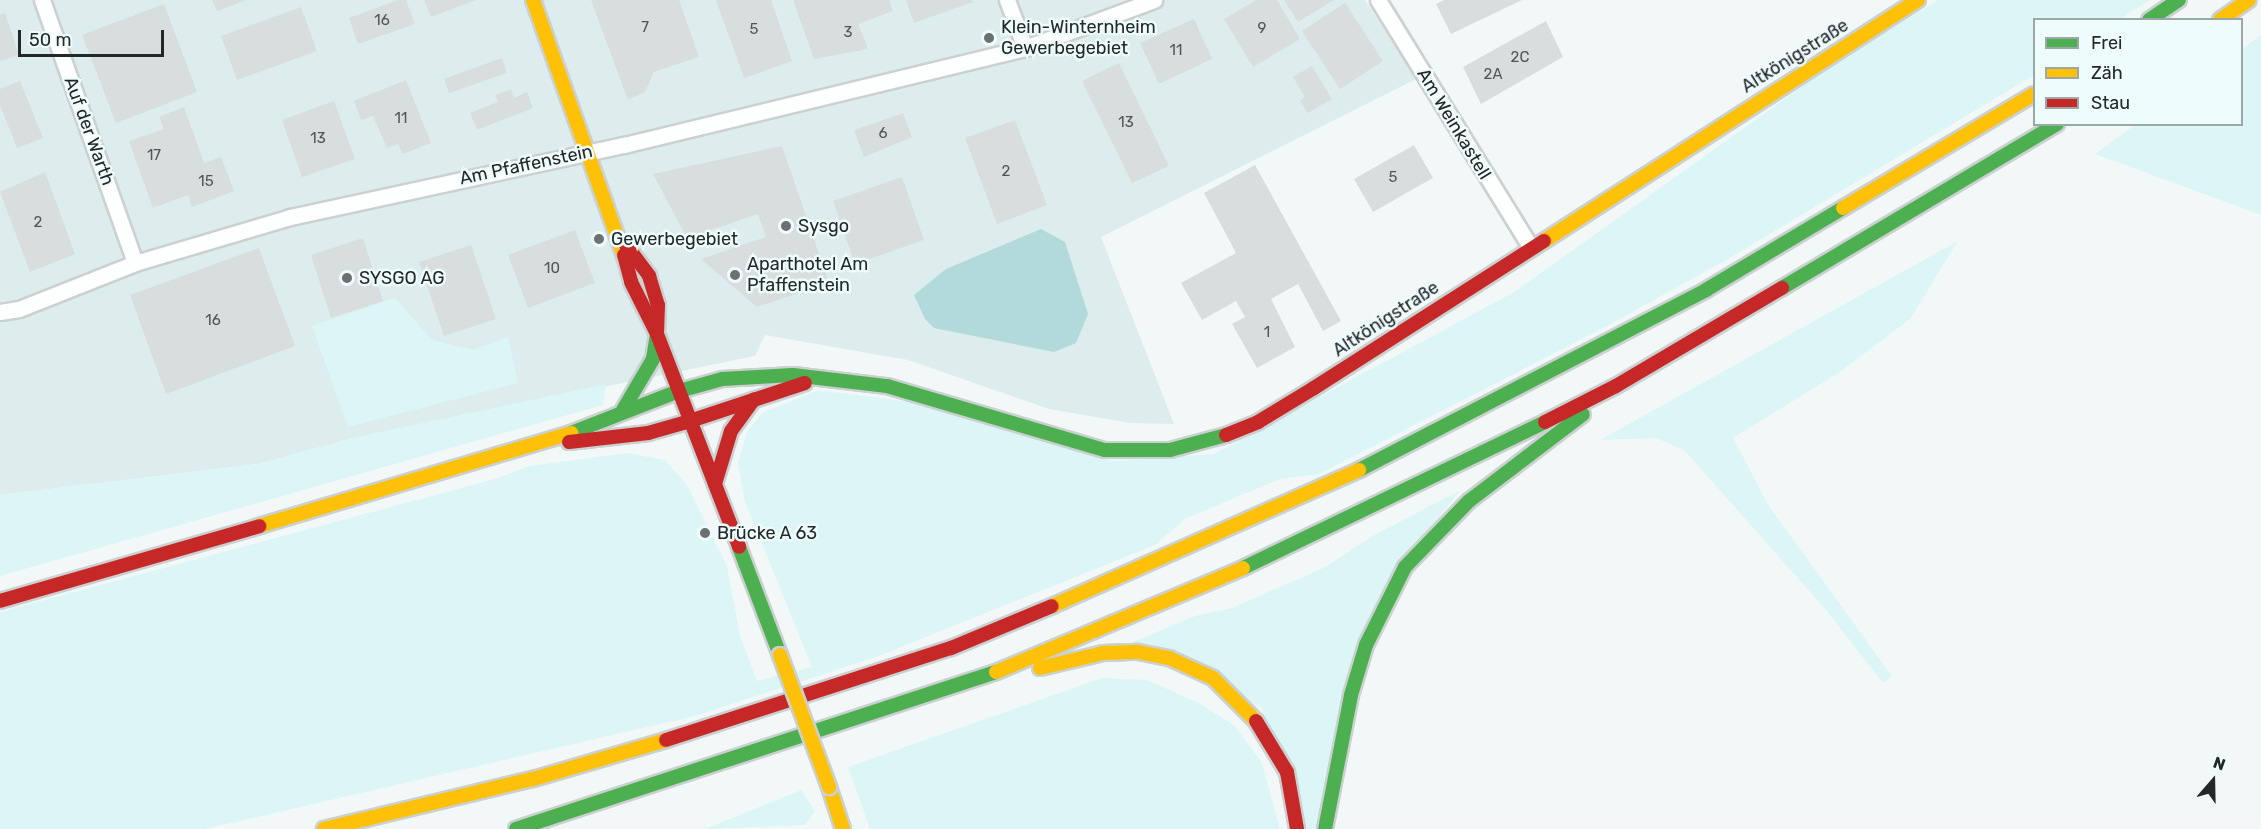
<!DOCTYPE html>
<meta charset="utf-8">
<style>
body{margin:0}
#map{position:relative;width:2261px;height:829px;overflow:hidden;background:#f2f8f8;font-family:Rubik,sans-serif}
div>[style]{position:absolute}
.built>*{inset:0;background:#ddeced}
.green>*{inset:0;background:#dcf6f7}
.water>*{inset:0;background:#b2dadb}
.building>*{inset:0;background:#d8dede}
.roads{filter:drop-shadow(2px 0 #cbd0d0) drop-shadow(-2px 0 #cbd0d0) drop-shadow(0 2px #cbd0d0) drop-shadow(0 -2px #cbd0d0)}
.street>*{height:15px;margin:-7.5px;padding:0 7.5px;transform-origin:7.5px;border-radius:7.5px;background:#fdfefe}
.fast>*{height:14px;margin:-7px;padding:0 7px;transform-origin:7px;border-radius:7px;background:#4caf50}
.slow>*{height:14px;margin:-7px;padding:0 7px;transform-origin:7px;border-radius:7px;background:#ffc107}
.jam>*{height:14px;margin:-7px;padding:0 7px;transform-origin:7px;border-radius:7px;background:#c62828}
.bridges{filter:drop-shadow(2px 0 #cbd0d0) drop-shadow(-2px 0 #cbd0d0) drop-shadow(0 2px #cbd0d0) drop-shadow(0 -2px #cbd0d0)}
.slow-bridge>*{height:14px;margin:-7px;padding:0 7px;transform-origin:7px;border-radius:7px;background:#ffc107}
.dots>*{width:16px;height:16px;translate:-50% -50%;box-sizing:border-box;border:3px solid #eefcfc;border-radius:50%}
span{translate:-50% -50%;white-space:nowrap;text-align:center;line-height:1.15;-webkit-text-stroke:5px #eefcfc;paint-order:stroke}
.number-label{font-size:15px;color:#505555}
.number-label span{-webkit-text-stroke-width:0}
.poi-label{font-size:18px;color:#222727}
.left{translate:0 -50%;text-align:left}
.street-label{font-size:18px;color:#222727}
.legend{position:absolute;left:2033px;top:18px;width:210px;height:108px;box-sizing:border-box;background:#eefcfc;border:2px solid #9ca7a7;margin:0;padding:8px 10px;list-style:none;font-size:18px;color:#222727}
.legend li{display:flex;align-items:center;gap:12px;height:30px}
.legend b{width:30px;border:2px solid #9ca7a7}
.north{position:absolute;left:2183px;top:751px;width:60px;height:60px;-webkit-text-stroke:4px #eefcfc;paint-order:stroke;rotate:20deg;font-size:16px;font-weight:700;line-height:24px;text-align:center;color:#222727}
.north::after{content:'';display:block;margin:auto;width:21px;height:27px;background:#222727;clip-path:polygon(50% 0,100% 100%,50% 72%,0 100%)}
.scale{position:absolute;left:18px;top:30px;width:146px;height:27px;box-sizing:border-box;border:3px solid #222727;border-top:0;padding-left:8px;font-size:18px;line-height:21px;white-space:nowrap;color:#222727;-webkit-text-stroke:4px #eefcfc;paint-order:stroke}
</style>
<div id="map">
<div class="built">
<i style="clip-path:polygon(0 0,1365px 0,1416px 79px,1101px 237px,1174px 424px,1130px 423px,1049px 409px,908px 360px,765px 335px,755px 356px,353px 438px,259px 464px,0 495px)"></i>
</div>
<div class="green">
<i style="clip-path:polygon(1938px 0,2150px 0,2120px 19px,2034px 20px,2034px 75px,1728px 259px,1607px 326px,1319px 474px,1280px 479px,1185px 519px,1155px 545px,879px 656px,695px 716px,205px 829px,0 829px,0 612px,495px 479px,529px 466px,627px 453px,665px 460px,687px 485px,727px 566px,740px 636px,757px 681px,812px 667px,745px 502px,738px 463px,747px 432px,763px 412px,819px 390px,910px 402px,1113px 461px,1214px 454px,1514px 292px,1830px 67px)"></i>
<i style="clip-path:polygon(2261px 35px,2261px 215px,2095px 154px,2135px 125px,2242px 124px,2242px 49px)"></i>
<i style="clip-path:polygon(1958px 241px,1910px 319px,1840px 372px,1733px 438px,1769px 506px,1892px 676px,1883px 683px,1826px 610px,1684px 450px,1656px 438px,1600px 440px)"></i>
<i style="clip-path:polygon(395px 298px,432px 340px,473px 350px,508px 337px,518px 383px,348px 427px,312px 326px)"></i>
<i style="clip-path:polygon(606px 384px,603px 405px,0 576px,0 495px,259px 464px,353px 438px)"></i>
<i style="clip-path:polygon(1461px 490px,1396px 569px,1317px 829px,1306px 829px,1262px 708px,1133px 642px,1195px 616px,1232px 608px,1325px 567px,1376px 534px)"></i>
<i style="clip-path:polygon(1102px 678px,1147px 680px,1199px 703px,1235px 726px,1262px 763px,1280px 829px,870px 829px,848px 767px)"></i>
<i style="clip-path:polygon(801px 790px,815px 811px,805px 825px,705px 829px)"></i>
</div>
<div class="water">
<i style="clip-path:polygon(1041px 229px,1065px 242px,1088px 314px,1076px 343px,1054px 352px,934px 328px,925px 319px,914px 295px,946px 269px)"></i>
</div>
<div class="building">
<i style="clip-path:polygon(212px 0,246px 0,217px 11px)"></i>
<i style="clip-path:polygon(398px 0,406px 0,415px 24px,358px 44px,349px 18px)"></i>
<i style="clip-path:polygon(424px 0,476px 0,431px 17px)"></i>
<i style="clip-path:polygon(591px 0,679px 0,699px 57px,654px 72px,645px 92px,628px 100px)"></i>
<i style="clip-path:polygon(716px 0,771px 0,792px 61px,744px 78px)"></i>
<i style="clip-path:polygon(793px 0,889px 0,893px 11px,858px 24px,868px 49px,814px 59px)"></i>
<i style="clip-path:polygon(906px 0,972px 0,973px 2px,914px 23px)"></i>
<i style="clip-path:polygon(1256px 0,1277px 0,1300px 39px,1253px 67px,1224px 19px)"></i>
<i style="clip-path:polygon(1284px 0,1334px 0,1298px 22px)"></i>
<i style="clip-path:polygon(1444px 0,1522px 0,1451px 34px,1436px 4px)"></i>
<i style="clip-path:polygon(1345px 3px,1383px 61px,1340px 89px,1302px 31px)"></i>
<i style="clip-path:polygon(164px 4px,197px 92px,116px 123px,82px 35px)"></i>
<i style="clip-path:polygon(301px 7px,317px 51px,237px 80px,221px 36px)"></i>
<i style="clip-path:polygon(5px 13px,19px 55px,0 61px,0 15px)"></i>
<i style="clip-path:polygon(1194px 19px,1212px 59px,1159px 84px,1140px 43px)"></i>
<i style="clip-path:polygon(1546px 21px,1563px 57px,1481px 104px,1463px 67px)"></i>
<i style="clip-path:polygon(502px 58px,507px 73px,449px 93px,444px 79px)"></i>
<i style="clip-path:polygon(1119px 63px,1169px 166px,1132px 183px,1082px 81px)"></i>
<i style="clip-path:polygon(1312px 66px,1332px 99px,1308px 113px,1300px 101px,1305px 97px,1293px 77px)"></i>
<i style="clip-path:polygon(406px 80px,431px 143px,403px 154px,398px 144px,387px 148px,373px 116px,361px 120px,354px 101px)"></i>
<i style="clip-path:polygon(20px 81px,43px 138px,17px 148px,0 105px,0 89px)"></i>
<i style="clip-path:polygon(511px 89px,514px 98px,527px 92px,533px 108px,477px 130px,470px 113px,498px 102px,495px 95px)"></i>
<i style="clip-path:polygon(334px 101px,355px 159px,302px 177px,282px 120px)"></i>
<i style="clip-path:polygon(184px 107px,204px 163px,221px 157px,234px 191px,192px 207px,188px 195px,153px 208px,129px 141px,164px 129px,159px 117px)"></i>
<i style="clip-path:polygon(903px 113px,912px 137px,864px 157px,854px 130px)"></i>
<i style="clip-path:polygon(1015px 120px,1047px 205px,997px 224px,965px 138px)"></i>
<i style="clip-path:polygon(1414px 145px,1433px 178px,1373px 212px,1354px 179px)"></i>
<i style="clip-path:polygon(782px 146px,829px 283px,757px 307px,701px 259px,766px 237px,758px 214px,687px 238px,653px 174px)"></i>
<i style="clip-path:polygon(1255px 165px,1341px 321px,1323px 331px,1298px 284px,1271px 299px,1295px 347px,1257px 368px,1232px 324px,1245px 317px,1236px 301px,1202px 320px,1181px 283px,1236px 253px,1204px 193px)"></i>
<i style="clip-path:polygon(45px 172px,75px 254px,30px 272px,0 192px)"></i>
<i style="clip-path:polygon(902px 177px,924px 240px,855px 264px,833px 201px)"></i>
<i style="clip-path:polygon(575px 230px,595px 283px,528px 308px,508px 255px)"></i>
<i style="clip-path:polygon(363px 238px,383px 301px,331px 318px,311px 255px)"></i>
<i style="clip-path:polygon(471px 245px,496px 319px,444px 336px,419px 262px)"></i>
<i style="clip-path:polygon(259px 248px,295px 346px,166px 394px,130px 295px)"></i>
</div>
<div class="roads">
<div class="street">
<i style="left:42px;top:0;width:279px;rotate:70.5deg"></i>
<i style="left:1007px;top:0;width:51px;rotate:69.4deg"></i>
<i style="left:1378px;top:0;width:291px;rotate:58.3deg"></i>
<i style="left:0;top:312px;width:19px;rotate:-9deg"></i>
<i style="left:19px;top:309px;width:125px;rotate:-21.6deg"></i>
<i style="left:135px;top:263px;width:162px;rotate:-16.5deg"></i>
<i style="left:290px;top:217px;width:342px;rotate:-12.2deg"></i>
<i style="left:624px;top:145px;width:413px;rotate:-13.6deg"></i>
<i style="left:1025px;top:48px;width:138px;rotate:-20.4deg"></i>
</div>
<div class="fast">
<i style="left:2149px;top:20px;width:36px;rotate:-34deg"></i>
<i style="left:1782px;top:288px;width:320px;rotate:-30.8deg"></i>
<i style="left:679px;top:391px;width:45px;rotate:-15.6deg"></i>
<i style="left:722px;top:379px;width:71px;rotate:-3.2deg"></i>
<i style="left:793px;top:375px;width:95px;rotate:6.7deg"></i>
<i style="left:887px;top:386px;width:227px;rotate:16.4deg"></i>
<i style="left:1105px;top:450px;width:65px"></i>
<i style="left:1170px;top:450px;width:58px;rotate:-15deg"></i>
<i style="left:623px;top:410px;width:59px;rotate:-59.5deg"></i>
<i style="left:653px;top:359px;width:25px;rotate:-81deg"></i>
<i style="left:571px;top:433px;width:116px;rotate:-21.3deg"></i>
<i style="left:1359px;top:470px;width:391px;rotate:-27.4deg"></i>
<i style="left:1706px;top:290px;width:160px;rotate:-30.9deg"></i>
<i style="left:739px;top:547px;width:116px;rotate:69.2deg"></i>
<i style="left:1243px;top:568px;width:335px;rotate:-25.8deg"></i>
<i style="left:516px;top:829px;width:505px;rotate:-18.11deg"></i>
<i style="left:1325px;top:829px;width:136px;rotate:-79deg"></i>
<i style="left:1351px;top:695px;width:52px;rotate:-73.3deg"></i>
<i style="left:1366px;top:645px;width:87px;rotate:-63.4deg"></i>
<i style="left:1405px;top:567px;width:92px;rotate:-45.9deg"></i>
<i style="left:1469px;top:501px;width:143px;rotate:-37.3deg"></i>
</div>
<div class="slow">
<i style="left:533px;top:0;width:271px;rotate:70.4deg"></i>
<i style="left:2220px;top:20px;width:35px;rotate:-35deg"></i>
<i style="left:1843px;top:208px;width:222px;rotate:-30.8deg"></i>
<i style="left:1544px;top:241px;width:445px;rotate:-32.8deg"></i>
<i style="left:259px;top:526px;width:326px;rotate:-16.6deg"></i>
<i style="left:1052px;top:606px;width:336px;rotate:-23.9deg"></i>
<i style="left:1040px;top:668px;width:65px;rotate:-13.4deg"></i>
<i style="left:1103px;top:653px;width:35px;rotate:-2deg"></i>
<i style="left:1138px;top:652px;width:32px;rotate:11deg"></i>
<i style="left:1169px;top:658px;width:48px;rotate:24.4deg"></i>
<i style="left:1213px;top:678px;width:61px;rotate:45deg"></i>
<i style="left:996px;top:672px;width:268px;rotate:-22.8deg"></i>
<i style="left:829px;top:787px;width:44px;rotate:71.6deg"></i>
<i style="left:324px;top:829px;width:215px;rotate:-13.5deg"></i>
<i style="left:533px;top:779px;width:139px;rotate:-16.3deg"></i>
</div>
<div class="jam">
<i style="left:626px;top:245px;width:39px;rotate:53deg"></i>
<i style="left:649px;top:276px;width:30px;rotate:73deg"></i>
<i style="left:658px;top:305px;width:26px;rotate:92deg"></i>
<i style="left:624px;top:255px;width:28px;rotate:75deg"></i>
<i style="left:631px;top:282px;width:58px;rotate:63.4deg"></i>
<i style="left:657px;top:334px;width:228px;rotate:68.9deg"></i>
<i style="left:690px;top:421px;width:121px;rotate:-18.3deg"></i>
<i style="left:1545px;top:422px;width:80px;rotate:-26.9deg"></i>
<i style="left:1616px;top:386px;width:193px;rotate:-30.6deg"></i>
<i style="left:1226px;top:435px;width:35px;rotate:-22deg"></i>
<i style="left:1258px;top:422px;width:66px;rotate:-31.3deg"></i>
<i style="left:1314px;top:388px;width:273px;rotate:-32.6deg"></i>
<i style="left:569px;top:442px;width:80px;rotate:-6.5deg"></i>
<i style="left:648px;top:433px;width:44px;rotate:-15.9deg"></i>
<i style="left:715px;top:484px;width:55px;rotate:-73.2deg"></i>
<i style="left:731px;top:431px;width:39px;rotate:-54deg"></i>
<i style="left:0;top:601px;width:270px;rotate:-16.1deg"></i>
<i style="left:1256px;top:721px;width:60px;rotate:58.7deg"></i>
<i style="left:1287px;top:772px;width:58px;rotate:80deg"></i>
<i style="left:666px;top:740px;width:299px;rotate:-17.9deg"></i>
<i style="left:951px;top:648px;width:109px;rotate:-22.6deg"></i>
</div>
</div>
<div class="bridges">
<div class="slow-bridge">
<i style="left:780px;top:655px;width:141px;rotate:69.6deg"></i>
</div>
</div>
<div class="dots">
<i style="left:989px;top:38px;background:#6b7070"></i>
<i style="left:786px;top:226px;background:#6b7070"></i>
<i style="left:599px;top:239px;background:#6b7070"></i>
<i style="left:735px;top:275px;background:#6b7070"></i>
<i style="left:347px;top:278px;background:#6b7070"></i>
<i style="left:705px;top:533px;background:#6b7070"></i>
</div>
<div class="number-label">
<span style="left:382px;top:21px">16</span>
<span style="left:645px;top:28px">7</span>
<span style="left:1262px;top:29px">9</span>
<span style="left:754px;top:30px">5</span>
<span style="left:848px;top:33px">3</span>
<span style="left:1176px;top:51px">11</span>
<span style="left:1520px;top:58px">2C</span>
<span style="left:1493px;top:75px">2A</span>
<span style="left:401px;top:119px">11</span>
<span style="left:1126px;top:123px">13</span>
<span style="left:883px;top:134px">6</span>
<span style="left:318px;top:139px">13</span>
<span style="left:154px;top:156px">17</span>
<span style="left:1006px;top:172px">2</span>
<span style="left:1393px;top:178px">5</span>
<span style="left:206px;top:182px">15</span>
<span style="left:38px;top:223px">2</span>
<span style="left:552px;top:269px">10</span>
<span style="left:213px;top:321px">16</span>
<span style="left:1267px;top:333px">1</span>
</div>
<div class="poi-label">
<span class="left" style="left:1001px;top:38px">Klein-Winternheim<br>Gewerbegebiet</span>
<span class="left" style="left:798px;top:226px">Sysgo</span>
<span class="left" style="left:611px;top:239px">Gewerbegebiet</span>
<span class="left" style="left:747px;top:275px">Aparthotel Am<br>Pfaffenstein</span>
<span class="left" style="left:359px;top:278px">SYSGO AG</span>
<span class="left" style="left:717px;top:533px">Brücke A 63</span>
</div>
<div class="street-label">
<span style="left:1795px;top:56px;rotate:-32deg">Altkönigstraße</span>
<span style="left:1454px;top:124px;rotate:59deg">Am Weinkastell</span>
<span style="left:89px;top:131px;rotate:70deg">Auf der Warth</span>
<span style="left:526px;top:165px;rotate:-12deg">Am Pfaffenstein</span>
<span style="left:1386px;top:319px;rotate:-33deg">Altkönigstraße</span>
</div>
<ul class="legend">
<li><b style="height:8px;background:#4caf50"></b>Frei</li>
<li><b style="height:8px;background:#ffc107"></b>Zäh</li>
<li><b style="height:8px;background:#c62828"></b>Stau</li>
</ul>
<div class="north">N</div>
<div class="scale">50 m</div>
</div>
